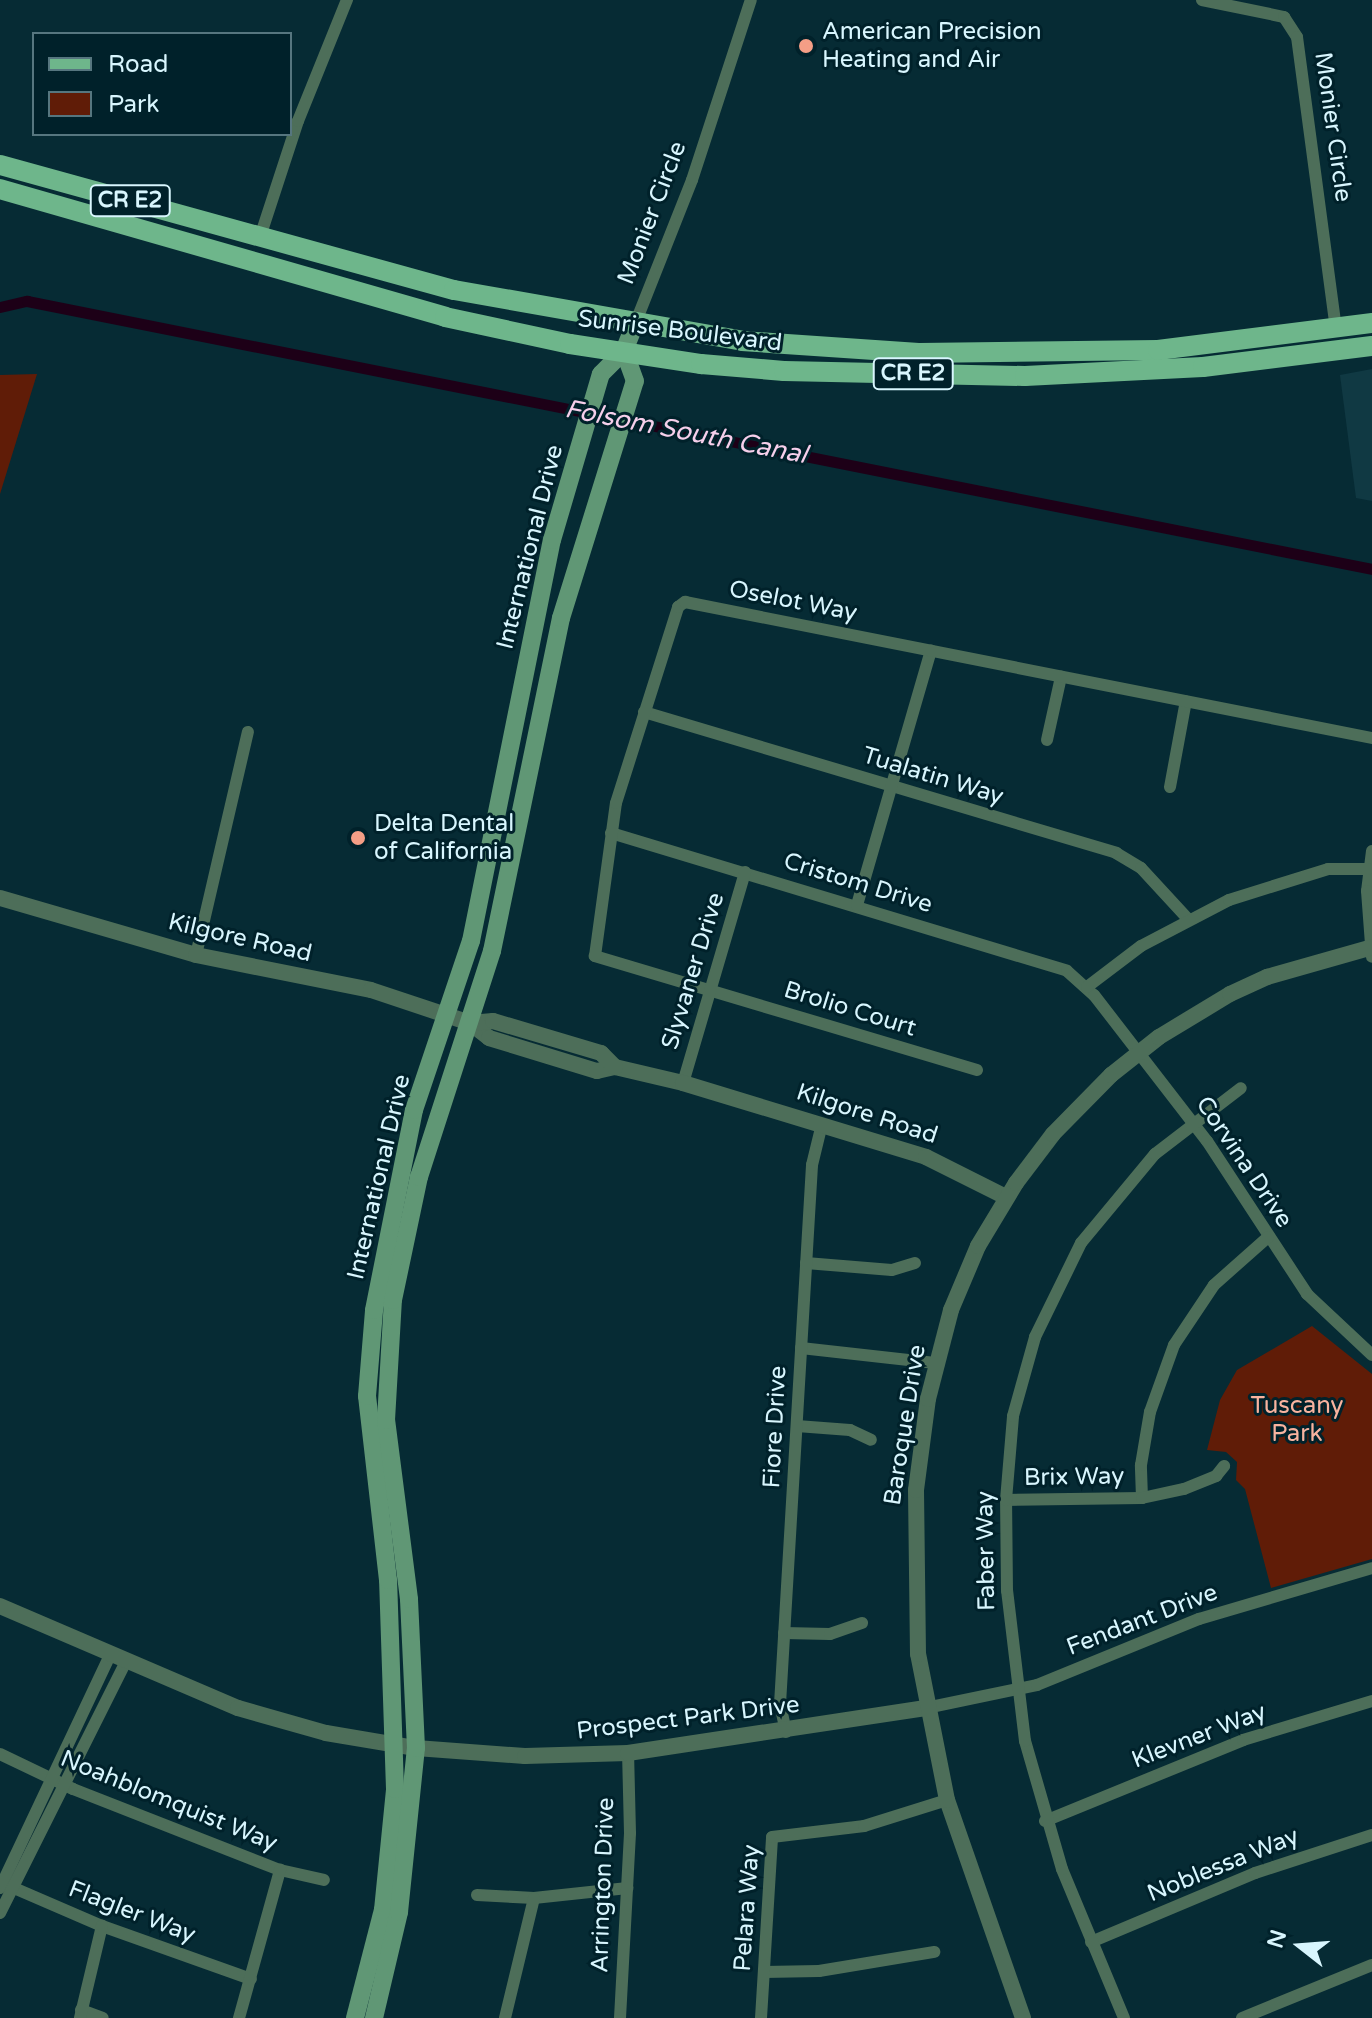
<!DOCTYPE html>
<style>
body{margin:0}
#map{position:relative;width:1372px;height:2018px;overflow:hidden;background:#062b34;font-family:"Varela Round",sans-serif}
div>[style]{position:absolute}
.built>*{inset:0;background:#103943}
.green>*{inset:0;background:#601c07}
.canal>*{height:11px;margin:-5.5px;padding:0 5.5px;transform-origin:5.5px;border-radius:5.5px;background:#1d0017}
.minor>*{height:12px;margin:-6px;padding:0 6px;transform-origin:6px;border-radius:6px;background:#4d6e59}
.tertiary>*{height:16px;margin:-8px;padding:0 8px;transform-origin:8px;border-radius:8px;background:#4d6e59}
.secondary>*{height:18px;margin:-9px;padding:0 9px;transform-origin:9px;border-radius:9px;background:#609775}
.primary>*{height:20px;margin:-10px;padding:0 10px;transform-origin:10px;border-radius:10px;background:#6eb68b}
.dots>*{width:22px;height:22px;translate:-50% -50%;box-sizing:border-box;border:4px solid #00212a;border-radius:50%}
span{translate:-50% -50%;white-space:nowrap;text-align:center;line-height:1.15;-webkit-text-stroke:6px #00212a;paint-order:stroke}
.shield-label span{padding:2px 6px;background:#00212a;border:2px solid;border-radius:6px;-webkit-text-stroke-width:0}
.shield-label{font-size:22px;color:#d8f6fe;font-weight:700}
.poi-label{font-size:24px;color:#d8f6fe}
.left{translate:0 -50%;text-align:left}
.street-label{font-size:24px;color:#d8f6fe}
.park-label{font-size:24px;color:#f8b39f}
.water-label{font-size:26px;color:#f6cfeb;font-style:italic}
.legend{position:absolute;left:32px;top:32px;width:260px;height:104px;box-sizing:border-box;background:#00212a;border:2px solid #56767f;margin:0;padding:10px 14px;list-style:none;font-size:24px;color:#d8f6fe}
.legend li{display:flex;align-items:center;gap:16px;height:40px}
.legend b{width:40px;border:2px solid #56767f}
.north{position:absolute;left:1260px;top:1906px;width:80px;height:80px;-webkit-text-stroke:6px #00212a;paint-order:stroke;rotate:287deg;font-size:22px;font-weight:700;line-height:32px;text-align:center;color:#d8f6fe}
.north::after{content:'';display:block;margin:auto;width:28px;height:36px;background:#d8f6fe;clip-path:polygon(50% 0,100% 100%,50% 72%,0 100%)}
</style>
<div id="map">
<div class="built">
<i style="clip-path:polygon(1372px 369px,1372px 501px,1356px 498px,1340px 375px)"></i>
</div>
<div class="green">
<i style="clip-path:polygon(37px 374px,0 494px,0 375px)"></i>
<i style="clip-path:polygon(1312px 1326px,1372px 1374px,1372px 1559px,1271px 1588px,1245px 1489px,1236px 1480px,1237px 1462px,1226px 1452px,1207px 1450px,1220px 1400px,1237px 1370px)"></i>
</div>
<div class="canal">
<i style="left:0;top:307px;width:28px;rotate:-13deg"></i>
<i style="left:27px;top:301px;width:1371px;rotate:11.27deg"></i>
</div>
<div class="minor">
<i style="left:1202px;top:0;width:84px;rotate:11.7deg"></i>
<i style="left:1284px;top:17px;width:24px;rotate:57deg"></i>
<i style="left:1297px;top:37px;width:295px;rotate:82.4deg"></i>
<i style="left:260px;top:237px;width:122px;rotate:-71.9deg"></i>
<i style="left:298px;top:121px;width:131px;rotate:-68deg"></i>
<i style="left:635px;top:324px;width:155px;rotate:-68.4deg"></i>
<i style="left:692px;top:180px;width:189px;rotate:-71.9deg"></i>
<i style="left:644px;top:712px;width:493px;rotate:16.6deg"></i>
<i style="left:1116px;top:853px;width:29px;rotate:31deg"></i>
<i style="left:1141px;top:868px;width:69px;rotate:47.3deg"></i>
<i style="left:1047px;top:740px;width:65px;rotate:-77.5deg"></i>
<i style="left:1170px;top:787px;width:87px;rotate:-79.5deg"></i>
<i style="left:611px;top:833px;width:476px;rotate:16.8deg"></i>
<i style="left:1067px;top:971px;width:36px;rotate:42deg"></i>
<i style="left:1094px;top:995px;width:185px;rotate:52.3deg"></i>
<i style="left:1207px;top:1141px;width:183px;rotate:56.8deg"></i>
<i style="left:1307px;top:1294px;width:89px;rotate:43.2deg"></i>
<i style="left:1372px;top:851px;width:40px;rotate:97.1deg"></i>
<i style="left:1367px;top:891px;width:66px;rotate:85.7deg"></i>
<i style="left:857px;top:905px;width:265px;rotate:-73.8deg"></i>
<i style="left:196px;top:955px;width:229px;rotate:-76.9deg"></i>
<i style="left:1087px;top:987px;width:68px;rotate:-37.2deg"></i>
<i style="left:1141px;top:946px;width:99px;rotate:-27.6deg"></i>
<i style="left:1229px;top:900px;width:104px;rotate:-17.4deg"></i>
<i style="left:1328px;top:869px;width:40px"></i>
<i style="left:977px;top:1070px;width:399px;rotate:-163.4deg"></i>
<i style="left:595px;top:956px;width:154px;rotate:-82.2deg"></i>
<i style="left:616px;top:803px;width:206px;rotate:-72.4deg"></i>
<i style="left:678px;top:607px;width:9px;rotate:-36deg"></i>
<i style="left:685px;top:602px;width:700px;rotate:11.2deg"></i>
<i style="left:683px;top:1083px;width:220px;rotate:-73.6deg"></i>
<i style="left:806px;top:1263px;width:86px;rotate:4.7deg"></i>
<i style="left:892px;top:1270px;width:24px;rotate:-17deg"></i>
<i style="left:801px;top:1348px;width:135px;rotate:6.4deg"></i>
<i style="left:797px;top:1426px;width:53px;rotate:4.3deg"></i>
<i style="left:850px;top:1430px;width:23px;rotate:25deg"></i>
<i style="left:1142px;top:1498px;width:33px;rotate:-92deg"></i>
<i style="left:1141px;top:1465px;width:54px;rotate:-80.4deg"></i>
<i style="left:1150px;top:1412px;width:71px;rotate:-70.3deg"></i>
<i style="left:1174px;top:1345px;width:72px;rotate:-56.3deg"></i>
<i style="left:1214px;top:1285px;width:72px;rotate:-41.6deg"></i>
<i style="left:1006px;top:1500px;width:136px;rotate:-0.8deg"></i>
<i style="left:1142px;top:1498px;width:43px;rotate:-12.1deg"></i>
<i style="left:1184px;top:1489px;width:35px;rotate:-22deg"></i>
<i style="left:1216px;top:1476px;width:13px;rotate:-51deg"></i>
<i style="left:784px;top:1633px;width:46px;rotate:1.2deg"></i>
<i style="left:830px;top:1634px;width:34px;rotate:-19deg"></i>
<i style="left:926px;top:1708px;width:113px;rotate:-11.7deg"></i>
<i style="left:1037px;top:1685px;width:175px;rotate:-22.2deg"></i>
<i style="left:1199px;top:1619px;width:180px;rotate:-16.4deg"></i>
<i style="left:786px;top:1732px;width:29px;rotate:-102deg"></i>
<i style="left:780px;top:1704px;width:540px;rotate:-86.6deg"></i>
<i style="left:812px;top:1165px;width:42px;rotate:-76.3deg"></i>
<i style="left:0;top:1754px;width:81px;rotate:25.6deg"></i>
<i style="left:73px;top:1789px;width:222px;rotate:21.4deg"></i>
<i style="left:280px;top:1870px;width:45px;rotate:12.8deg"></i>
<i style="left:1045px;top:1821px;width:214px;rotate:-22.2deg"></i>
<i style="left:1243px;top:1740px;width:135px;rotate:-16.8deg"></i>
<i style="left:0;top:1882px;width:111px;rotate:23.3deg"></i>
<i style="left:102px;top:1926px;width:158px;rotate:19.6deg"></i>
<i style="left:0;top:1888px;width:260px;rotate:-64.7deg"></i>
<i style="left:477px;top:1895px;width:57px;rotate:3deg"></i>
<i style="left:534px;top:1898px;width:94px;rotate:-6.1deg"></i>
<i style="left:0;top:1913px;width:282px;rotate:-63.4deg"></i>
<i style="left:1091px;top:1942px;width:178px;rotate:-22.8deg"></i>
<i style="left:1255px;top:1873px;width:123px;rotate:-18deg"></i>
<i style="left:764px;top:1972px;width:55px;rotate:-1deg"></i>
<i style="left:819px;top:1971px;width:117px;rotate:-9.4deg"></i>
<i style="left:81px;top:2010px;width:23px;rotate:20deg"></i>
<i style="left:80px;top:2018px;width:95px;rotate:-76.6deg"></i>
<i style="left:239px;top:2018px;width:154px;rotate:-74.5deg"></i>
<i style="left:505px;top:2018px;width:123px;rotate:-76.4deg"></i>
<i style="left:620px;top:2018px;width:185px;rotate:-86.9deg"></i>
<i style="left:630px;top:1833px;width:80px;rotate:-91.4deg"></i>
<i style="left:761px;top:2018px;width:181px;rotate:-86.5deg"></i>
<i style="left:772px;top:1837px;width:93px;rotate:-6.8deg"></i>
<i style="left:864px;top:1826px;width:87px;rotate:-17.4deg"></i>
<i style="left:1124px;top:2018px;width:161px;rotate:-112.6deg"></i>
<i style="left:1062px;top:1869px;width:133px;rotate:-106.1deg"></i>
<i style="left:1025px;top:1741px;width:151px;rotate:-96.8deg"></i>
<i style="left:1007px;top:1591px;width:91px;rotate:-90.6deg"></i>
<i style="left:1006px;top:1500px;width:84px;rotate:-85.2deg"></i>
<i style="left:1013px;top:1416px;width:82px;rotate:-74.4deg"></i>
<i style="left:1035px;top:1337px;width:105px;rotate:-63.9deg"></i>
<i style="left:1081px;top:1243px;width:116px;rotate:-50.3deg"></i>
<i style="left:1155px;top:1154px;width:108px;rotate:-37.5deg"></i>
<i style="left:1242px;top:2018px;width:140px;rotate:-22.2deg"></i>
</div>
<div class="tertiary">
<i style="left:0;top:898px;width:204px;rotate:16.2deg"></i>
<i style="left:196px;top:955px;width:178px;rotate:11.3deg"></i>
<i style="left:371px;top:990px;width:104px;rotate:18.4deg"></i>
<i style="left:470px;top:1023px;width:24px;rotate:38deg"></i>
<i style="left:489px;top:1038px;width:113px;rotate:17deg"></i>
<i style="left:597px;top:1071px;width:18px;rotate:-13deg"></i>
<i style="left:615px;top:1067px;width:70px;rotate:13.2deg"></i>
<i style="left:683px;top:1083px;width:254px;rotate:16.9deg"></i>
<i style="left:926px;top:1157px;width:89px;rotate:26.6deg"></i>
<i style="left:470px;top:1023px;width:23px;rotate:-5deg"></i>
<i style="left:493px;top:1021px;width:113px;rotate:16.5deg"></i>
<i style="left:601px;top:1053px;width:20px;rotate:45deg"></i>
<i style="left:0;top:1606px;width:259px;rotate:23.2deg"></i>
<i style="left:238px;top:1708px;width:91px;rotate:15.9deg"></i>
<i style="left:326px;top:1733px;width:91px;rotate:9.5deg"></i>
<i style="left:416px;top:1748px;width:109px;rotate:4.2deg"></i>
<i style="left:525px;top:1756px;width:103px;rotate:-1.7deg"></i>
<i style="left:628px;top:1753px;width:301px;rotate:-8.6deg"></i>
<i style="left:1023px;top:2018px;width:231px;rotate:-109.2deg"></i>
<i style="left:947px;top:1800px;width:149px;rotate:-101.2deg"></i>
<i style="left:918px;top:1654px;width:164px;rotate:-90.7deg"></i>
<i style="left:916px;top:1490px;width:92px;rotate:-82.5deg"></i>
<i style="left:928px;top:1399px;width:92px;rotate:-75.5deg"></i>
<i style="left:951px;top:1310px;width:69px;rotate:-67.1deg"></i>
<i style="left:978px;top:1246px;width:74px;rotate:-58.9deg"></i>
<i style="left:1016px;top:1183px;width:61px;rotate:-52.9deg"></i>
<i style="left:1053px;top:1134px;width:83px;rotate:-45.5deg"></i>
<i style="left:1111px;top:1075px;width:61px;rotate:-38.4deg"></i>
<i style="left:1159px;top:1037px;width:83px;rotate:-31.2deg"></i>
<i style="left:1230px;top:994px;width:41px;rotate:-24.7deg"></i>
<i style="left:1267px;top:977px;width:109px;rotate:-15.9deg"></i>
</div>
<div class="secondary">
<i style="left:355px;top:2018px;width:112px;rotate:-75.5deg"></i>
<i style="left:383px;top:1910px;width:122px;rotate:-84.3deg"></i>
<i style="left:395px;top:1789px;width:209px;rotate:-91.9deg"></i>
<i style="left:388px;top:1580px;width:185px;rotate:-96.5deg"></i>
<i style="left:367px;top:1396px;width:86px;rotate:-85.3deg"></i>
<i style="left:374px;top:1310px;width:204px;rotate:-78.7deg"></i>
<i style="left:414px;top:1110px;width:178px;rotate:-71.4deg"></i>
<i style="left:471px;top:941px;width:409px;rotate:-78.6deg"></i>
<i style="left:552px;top:540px;width:173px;rotate:-73.6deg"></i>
<i style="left:601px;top:374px;width:33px;rotate:-45deg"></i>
<i style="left:624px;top:351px;width:29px;rotate:-68deg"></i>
<i style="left:374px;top:2018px;width:109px;rotate:-76.7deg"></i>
<i style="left:399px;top:1912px;width:165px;rotate:-84.1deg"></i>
<i style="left:416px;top:1748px;width:149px;rotate:-92.7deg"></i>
<i style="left:409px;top:1599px;width:180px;rotate:-97.3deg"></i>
<i style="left:386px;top:1420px;width:120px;rotate:-86.7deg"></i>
<i style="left:393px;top:1300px;width:126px;rotate:-78.1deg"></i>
<i style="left:419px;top:1177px;width:237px;rotate:-72.1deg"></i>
<i style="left:492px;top:951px;width:340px;rotate:-78.3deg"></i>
<i style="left:561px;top:618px;width:248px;rotate:-72.7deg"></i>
<i style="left:635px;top:381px;width:32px;rotate:-110deg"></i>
</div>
<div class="primary">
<i style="left:0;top:165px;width:471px;rotate:15.4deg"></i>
<i style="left:454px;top:290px;width:292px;rotate:10deg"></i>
<i style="left:742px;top:341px;width:177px;rotate:3.9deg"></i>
<i style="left:919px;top:353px;width:239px;rotate:-0.7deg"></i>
<i style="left:1158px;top:350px;width:216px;rotate:-7.2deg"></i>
<i style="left:0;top:189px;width:463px;rotate:16deg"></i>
<i style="left:445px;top:317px;width:128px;rotate:12.2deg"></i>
<i style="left:570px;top:344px;width:133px;rotate:8.7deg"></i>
<i style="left:701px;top:364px;width:83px;rotate:4.8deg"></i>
<i style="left:784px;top:371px;width:241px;rotate:1.2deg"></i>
<i style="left:1025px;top:376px;width:178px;rotate:-2.9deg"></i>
<i style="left:1203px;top:367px;width:170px;rotate:-7.1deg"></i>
</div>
<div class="dots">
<i style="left:806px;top:46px;background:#f49e86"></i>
<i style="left:358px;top:838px;background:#f49e86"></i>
</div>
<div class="shield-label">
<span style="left:130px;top:201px">CR E2</span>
<span style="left:913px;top:374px">CR E2</span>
</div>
<div class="poi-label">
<span class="left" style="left:822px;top:46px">American Precision<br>Heating and Air</span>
<span class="left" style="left:374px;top:838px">Delta Dental<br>of California</span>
</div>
<div class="street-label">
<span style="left:1333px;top:127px;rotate:82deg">Monier Circle</span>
<span style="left:652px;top:213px;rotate:-69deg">Monier Circle</span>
<span style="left:680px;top:331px;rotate:7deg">Sunrise Boulevard</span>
<span style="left:530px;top:547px;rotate:-76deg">International Drive</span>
<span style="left:793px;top:601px;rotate:11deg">Oselot Way</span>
<span style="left:933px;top:776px;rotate:17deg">Tualatin Way</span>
<span style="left:858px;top:883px;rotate:17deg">Cristom Drive</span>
<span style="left:240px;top:938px;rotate:13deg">Kilgore Road</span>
<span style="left:693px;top:971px;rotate:-73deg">Slyvaner Drive</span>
<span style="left:850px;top:1009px;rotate:17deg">Brolio Court</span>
<span style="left:867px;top:1114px;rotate:18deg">Kilgore Road</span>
<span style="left:1244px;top:1162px;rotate:56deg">Corvina Drive</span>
<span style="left:379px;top:1177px;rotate:-77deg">International Drive</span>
<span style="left:905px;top:1425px;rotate:-81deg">Baroque Drive</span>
<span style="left:775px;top:1427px;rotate:-87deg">Fiore Drive</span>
<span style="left:1074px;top:1477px;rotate:-1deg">Brix Way</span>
<span style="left:986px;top:1551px;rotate:-91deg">Faber Way</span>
<span style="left:1142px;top:1620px;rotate:-21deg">Fendant Drive</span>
<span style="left:688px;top:1718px;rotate:-7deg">Prospect Park Drive</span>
<span style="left:1199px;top:1736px;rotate:-21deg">Klevner Way</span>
<span style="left:169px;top:1801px;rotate:22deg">Noahblomquist Way</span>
<span style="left:1223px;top:1865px;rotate:-22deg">Noblessa Way</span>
<span style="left:603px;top:1885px;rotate:-88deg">Arrington Drive</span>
<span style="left:747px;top:1908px;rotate:-86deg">Pelara Way</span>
<span style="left:132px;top:1912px;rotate:21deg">Flagler Way</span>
</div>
<div class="park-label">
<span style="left:1297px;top:1420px">Tuscany<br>Park</span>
</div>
<div class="water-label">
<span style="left:686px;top:432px;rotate:11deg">Folsom South Canal</span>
</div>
<ul class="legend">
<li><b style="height:10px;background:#6eb68b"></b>Road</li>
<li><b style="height:22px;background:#601c07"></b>Park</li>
</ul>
<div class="north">N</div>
</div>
